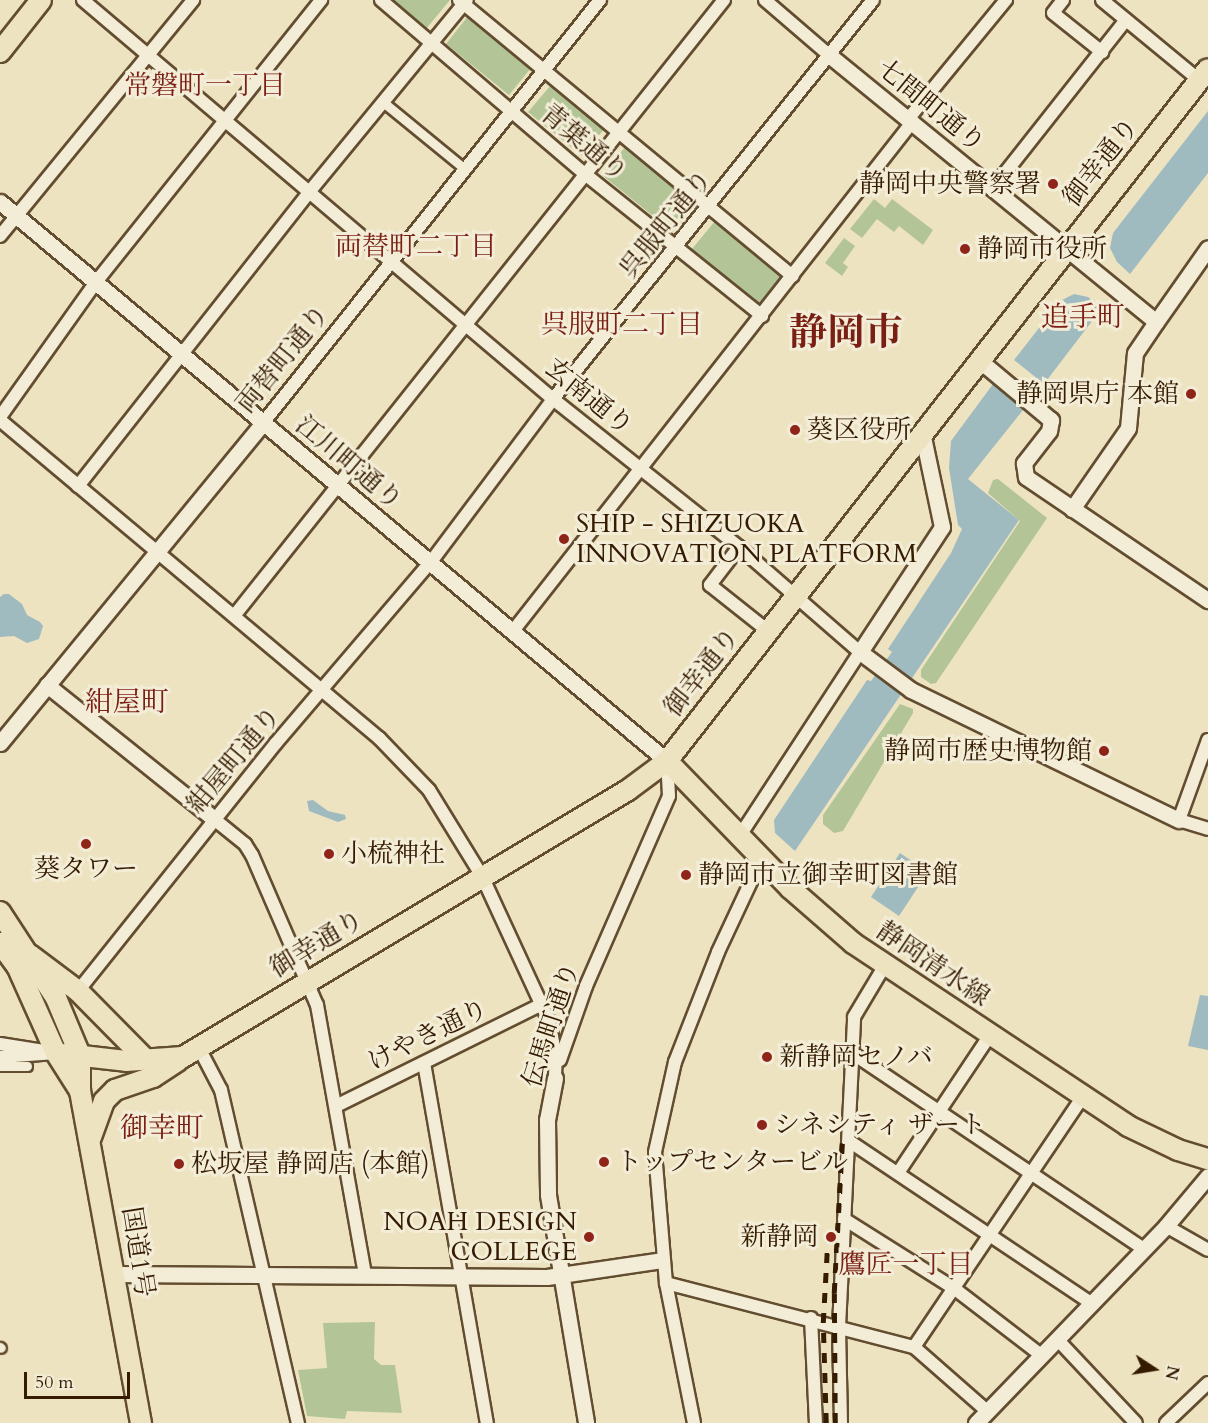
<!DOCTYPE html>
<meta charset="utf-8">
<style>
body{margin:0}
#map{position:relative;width:1208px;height:1423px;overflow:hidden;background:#ede3c1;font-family:Cardo,"Noto Serif JP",serif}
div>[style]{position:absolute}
.green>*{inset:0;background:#b3c597}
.water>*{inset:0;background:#a0bbbf}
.roads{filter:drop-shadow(2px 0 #634d30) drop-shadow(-2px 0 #634d30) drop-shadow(0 2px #634d30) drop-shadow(0 -2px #634d30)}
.pedestrian>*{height:9px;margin:-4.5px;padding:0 4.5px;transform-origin:4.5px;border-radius:4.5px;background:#f3edd7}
.minor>*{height:12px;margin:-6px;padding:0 6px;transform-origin:6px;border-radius:6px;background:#f3edd7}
.tertiary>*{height:15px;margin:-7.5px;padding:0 7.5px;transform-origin:7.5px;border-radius:7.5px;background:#f3edd7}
.primary>*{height:20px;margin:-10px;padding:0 10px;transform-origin:10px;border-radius:10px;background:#ede3c1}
.trunk>*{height:20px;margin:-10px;padding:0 10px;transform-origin:10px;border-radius:10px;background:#ede3c1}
.rail>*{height:4.5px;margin-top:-2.25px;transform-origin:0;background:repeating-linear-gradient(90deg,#351b00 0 10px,transparent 0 20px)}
.dots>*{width:16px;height:16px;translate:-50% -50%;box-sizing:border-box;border:3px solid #f3edd7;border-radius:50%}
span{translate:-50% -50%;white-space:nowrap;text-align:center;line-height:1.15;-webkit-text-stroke:6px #f3edd7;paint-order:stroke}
.street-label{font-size:26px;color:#351b00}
.poi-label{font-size:26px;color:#351b00}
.right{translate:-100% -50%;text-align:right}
.left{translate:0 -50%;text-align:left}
.neighbourhood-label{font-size:27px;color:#7a1f14}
.quarter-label{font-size:28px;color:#7a1f14}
.town-label{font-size:38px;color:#7a1f14;font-weight:700}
.north{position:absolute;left:1124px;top:1339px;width:60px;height:60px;-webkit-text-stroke:4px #f3edd7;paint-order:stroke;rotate:102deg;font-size:16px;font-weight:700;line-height:24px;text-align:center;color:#351b00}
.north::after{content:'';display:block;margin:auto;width:21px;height:27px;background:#351b00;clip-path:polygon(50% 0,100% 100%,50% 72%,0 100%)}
.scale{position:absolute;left:24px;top:1372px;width:106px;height:27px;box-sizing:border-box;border:3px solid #351b00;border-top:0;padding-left:8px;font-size:18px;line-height:21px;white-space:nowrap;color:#351b00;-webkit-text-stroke:4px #f3edd7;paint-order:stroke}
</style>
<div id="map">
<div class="green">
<i style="clip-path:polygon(390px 0,450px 0,426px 29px)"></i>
<i style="clip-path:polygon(468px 16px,531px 68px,509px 95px,446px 44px)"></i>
<i style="clip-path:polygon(551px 85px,605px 128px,582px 156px,528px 112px)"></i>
<i style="clip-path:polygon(626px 146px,696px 203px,673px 232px,602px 175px)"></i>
<i style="clip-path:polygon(874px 199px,885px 208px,892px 199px,933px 230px,923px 245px,899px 226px,894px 232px,877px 219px,862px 238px,850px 229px)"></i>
<i style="clip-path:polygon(715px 221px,782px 275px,759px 304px,692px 249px)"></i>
<i style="clip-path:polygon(844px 238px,855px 246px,843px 263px,848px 267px,842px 276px,825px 263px)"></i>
<i style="clip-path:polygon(998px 479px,1047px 518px,936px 683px,931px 684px,921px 677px,921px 670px,1020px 521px,988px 493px,993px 480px)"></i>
<i style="clip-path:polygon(900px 704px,913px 709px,913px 713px,843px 831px,834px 833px,823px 824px,823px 815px)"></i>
<i style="clip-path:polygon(375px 1322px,374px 1359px,381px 1365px,395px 1365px,402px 1413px,347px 1411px,345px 1419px,307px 1416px,298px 1370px,327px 1368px,323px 1323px)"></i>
</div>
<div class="water">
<i style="clip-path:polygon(1208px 111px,1208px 173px,1130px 274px,1117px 262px,1110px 248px,1113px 233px)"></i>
<i style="clip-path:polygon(1074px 294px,1088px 297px,1102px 308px,1044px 384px,1014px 360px,1060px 301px)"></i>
<i style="clip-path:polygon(993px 384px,1023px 410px,968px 479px,1019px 520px,795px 851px,775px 833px,774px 820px,867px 680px,871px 681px,892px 652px,888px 649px,951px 553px,962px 529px,958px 525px,949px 468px,951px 441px)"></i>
<i style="clip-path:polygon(4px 594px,9px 594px,22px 604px,27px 615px,40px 622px,43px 626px,39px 639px,27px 643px,14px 636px,0 637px,0 597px)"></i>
<i style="clip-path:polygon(313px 800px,328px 811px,345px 815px,346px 819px,338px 822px,309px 811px,307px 801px)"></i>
<i style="clip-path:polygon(900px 853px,928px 872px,899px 916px,871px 897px)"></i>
<i style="clip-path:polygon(1200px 995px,1208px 996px,1208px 1050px,1188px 1046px)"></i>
</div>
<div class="roads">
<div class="pedestrian">
<i style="left:383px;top:102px;width:106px;rotate:39.3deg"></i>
<i style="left:0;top:1066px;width:27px"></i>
<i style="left:0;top:1347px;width:1px;rotate:45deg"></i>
</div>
<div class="minor">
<i style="left:83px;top:0;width:617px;rotate:40.33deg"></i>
<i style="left:553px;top:399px;width:238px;rotate:38.5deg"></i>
<i style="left:739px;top:547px;width:160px;rotate:41deg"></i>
<i style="left:860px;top:652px;width:221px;rotate:123.2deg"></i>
<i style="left:381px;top:0;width:268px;rotate:40.5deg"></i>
<i style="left:585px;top:174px;width:227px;rotate:38.7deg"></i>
<i style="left:459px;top:0;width:433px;rotate:39.6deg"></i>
<i style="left:765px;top:0;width:84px;rotate:40.7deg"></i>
<i style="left:1063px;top:0;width:16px;rotate:128deg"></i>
<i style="left:1053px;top:13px;width:63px;rotate:38.5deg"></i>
<i style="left:1102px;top:0;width:126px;rotate:39.5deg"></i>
<i style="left:909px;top:118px;width:153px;rotate:-50.6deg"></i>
<i style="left:994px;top:187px;width:213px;rotate:-51.7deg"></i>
<i style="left:0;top:236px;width:305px;rotate:-50.7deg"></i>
<i style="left:0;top:417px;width:166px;rotate:-54.6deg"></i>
<i style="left:96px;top:282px;width:361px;rotate:-51.4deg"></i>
<i style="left:0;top:420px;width:495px;rotate:40deg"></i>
<i style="left:379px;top:738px;width:72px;rotate:46.1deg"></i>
<i style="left:429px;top:790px;width:101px;rotate:58.4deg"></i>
<i style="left:482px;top:876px;width:160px;rotate:65.2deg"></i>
<i style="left:549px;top:1021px;width:36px;rotate:79deg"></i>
<i style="left:556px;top:1056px;width:22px;rotate:93deg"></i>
<i style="left:263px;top:423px;width:541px;rotate:-51.46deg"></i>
<i style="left:78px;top:486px;width:375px;rotate:-51.8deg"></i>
<i style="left:310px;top:191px;width:247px;rotate:-50.6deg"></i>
<i style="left:739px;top:547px;width:48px;rotate:127.3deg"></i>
<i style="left:710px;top:585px;width:74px;rotate:38.4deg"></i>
<i style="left:234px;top:616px;width:787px;rotate:-51.5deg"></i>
<i style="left:513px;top:631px;width:648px;rotate:-51.89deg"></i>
<i style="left:1208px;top:740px;width:85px;rotate:109.9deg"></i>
<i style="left:1179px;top:820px;width:30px;rotate:17deg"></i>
<i style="left:214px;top:819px;width:40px;rotate:39deg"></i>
<i style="left:245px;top:844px;width:13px;rotate:58deg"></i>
<i style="left:252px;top:855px;width:163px;rotate:66.6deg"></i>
<i style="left:317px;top:1005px;width:273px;rotate:79.9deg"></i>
<i style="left:78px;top:991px;width:317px;rotate:-51.4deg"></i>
<i style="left:276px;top:743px;width:237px;rotate:-49.5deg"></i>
<i style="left:430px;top:563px;width:205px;rotate:-53.1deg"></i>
<i style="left:553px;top:399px;width:511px;rotate:-51.27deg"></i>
<i style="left:0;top:1044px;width:57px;rotate:9.1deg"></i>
<i style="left:56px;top:1053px;width:56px;rotate:175.9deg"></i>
<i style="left:199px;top:1048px;width:47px;rotate:62.4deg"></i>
<i style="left:221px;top:1090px;width:342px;rotate:77deg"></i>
<i style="left:852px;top:1053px;width:352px;rotate:33.9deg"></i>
<i style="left:560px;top:1060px;width:78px;rotate:-70.6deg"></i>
<i style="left:586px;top:986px;width:207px;rotate:-66.4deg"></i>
<i style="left:669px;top:796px;width:35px;rotate:-93deg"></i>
<i style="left:424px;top:1063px;width:365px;rotate:80.1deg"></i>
<i style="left:336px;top:1106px;width:228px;rotate:-26.3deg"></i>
<i style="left:849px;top:1141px;width:291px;rotate:33.8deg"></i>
<i style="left:898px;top:1173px;width:166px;rotate:-56.3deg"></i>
<i style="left:844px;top:1219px;width:131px;rotate:32.2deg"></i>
<i style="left:955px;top:1289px;width:108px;rotate:37.5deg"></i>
<i style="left:1166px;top:1226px;width:48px;rotate:29.7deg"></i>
<i style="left:666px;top:1283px;width:256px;rotate:14.5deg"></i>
<i style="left:914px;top:1347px;width:97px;rotate:41.2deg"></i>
<i style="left:811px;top:1318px;width:105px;rotate:87.3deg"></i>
<i style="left:1057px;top:1339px;width:115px;rotate:46.8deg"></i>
<i style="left:914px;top:1347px;width:304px;rotate:-56deg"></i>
<i style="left:694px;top:1423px;width:143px;rotate:-101.3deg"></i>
<i style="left:666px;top:1283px;width:131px;rotate:-94.8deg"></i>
<i style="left:655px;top:1152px;width:92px;rotate:-77.5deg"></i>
<i style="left:675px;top:1062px;width:118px;rotate:-68.6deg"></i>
<i style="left:718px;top:952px;width:102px;rotate:-64.9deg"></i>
<i style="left:841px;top:1423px;width:96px;rotate:-91.2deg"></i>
<i style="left:839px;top:1327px;width:310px;rotate:-87.2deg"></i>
<i style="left:854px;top:1017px;width:61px;rotate:-59.2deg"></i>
<i style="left:1166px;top:1423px;width:58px;rotate:-43.6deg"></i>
</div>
<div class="tertiary">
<i style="left:829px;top:55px;width:422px;rotate:39.2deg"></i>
<i style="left:1156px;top:322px;width:90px;rotate:-54.9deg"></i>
<i style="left:0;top:202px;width:870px;rotate:39.97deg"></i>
<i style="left:979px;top:360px;width:94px;rotate:39.8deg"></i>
<i style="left:1051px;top:420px;width:11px;rotate:100deg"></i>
<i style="left:1049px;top:431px;width:41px;rotate:128deg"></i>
<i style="left:1024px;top:463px;width:14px;rotate:82deg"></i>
<i style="left:1026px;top:477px;width:220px;rotate:34.1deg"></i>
<i style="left:922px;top:432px;width:97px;rotate:78.1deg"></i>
<i style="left:942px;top:527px;width:149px;rotate:123.3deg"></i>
<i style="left:860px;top:652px;width:64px;rotate:36.7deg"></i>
<i style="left:911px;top:690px;width:298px;rotate:25.9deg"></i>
<i style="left:1072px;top:509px;width:98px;rotate:-55.3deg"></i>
<i style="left:1128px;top:428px;width:75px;rotate:-84.7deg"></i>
<i style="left:1135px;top:353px;width:37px;rotate:-56deg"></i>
<i style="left:47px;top:685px;width:214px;rotate:38.7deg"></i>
<i style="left:0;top:743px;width:414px;rotate:-50.6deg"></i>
<i style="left:555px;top:1078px;width:43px;rotate:100.8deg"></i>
<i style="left:547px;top:1120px;width:75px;rotate:89.2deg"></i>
<i style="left:548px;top:1195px;width:231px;rotate:80.5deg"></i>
<i style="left:114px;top:1274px;width:433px;rotate:0.4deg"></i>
<i style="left:547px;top:1277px;width:116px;rotate:-8.4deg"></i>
<i style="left:976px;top:1423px;width:274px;rotate:-46deg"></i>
<i style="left:1166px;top:1226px;width:65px;rotate:-50deg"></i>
</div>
<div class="primary">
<i style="left:667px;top:761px;width:177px;rotate:45.9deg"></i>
<i style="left:790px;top:888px;width:84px;rotate:41.1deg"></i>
<i style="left:853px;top:943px;width:330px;rotate:33.6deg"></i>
<i style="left:1128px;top:1126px;width:55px;rotate:25.6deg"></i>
<i style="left:1178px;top:1150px;width:31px;rotate:17deg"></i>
<i style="left:30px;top:955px;width:60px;rotate:36.9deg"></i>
<i style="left:78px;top:991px;width:97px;rotate:45.4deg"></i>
<i style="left:65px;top:1054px;width:61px;rotate:6.5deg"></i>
<i style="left:126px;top:1061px;width:57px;rotate:-4deg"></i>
<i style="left:183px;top:1057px;width:519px;rotate:-30.96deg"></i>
<i style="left:628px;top:790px;width:49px;rotate:-36.6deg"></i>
<i style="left:667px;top:761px;width:878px;rotate:-51.98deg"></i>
<i style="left:91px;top:1137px;width:38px;rotate:-70deg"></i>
<i style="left:104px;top:1101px;width:16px;rotate:-45deg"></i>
<i style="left:115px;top:1090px;width:40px;rotate:-18.9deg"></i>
<i style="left:153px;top:1077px;width:30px;rotate:-33deg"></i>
</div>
<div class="trunk">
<i style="left:0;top:52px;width:66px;rotate:-51.7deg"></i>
<i style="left:0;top:912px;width:103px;rotate:56.9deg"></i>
<i style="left:56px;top:998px;width:62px;rotate:67.2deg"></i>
<i style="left:80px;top:1055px;width:36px;rotate:90deg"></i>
<i style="left:80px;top:1091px;width:338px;rotate:79.6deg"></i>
<i style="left:0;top:943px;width:29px;rotate:54deg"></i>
<i style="left:17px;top:966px;width:95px;rotate:65.9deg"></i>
<i style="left:56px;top:1053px;width:45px;rotate:57.7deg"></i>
</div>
</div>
<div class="rail">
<i style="left:826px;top:1423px;width:100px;rotate:-91.7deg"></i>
<i style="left:823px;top:1323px;width:89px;rotate:-86.8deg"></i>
<i style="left:835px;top:1423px;width:130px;rotate:-90.4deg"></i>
<i style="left:834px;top:1293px;width:150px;rotate:-86.9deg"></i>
</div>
<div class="dots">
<i style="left:1053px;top:184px;background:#8f2418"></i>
<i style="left:965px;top:249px;background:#8f2418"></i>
<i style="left:1191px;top:394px;background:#8f2418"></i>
<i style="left:795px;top:430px;background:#8f2418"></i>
<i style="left:564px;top:539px;background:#8f2418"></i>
<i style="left:1104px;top:751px;background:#8f2418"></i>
<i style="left:86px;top:844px;background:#8f2418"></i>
<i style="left:329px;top:854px;background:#8f2418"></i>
<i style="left:686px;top:875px;background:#8f2418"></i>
<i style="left:767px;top:1057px;background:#8f2418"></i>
<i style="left:762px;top:1125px;background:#8f2418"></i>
<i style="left:604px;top:1162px;background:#8f2418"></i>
<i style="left:179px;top:1164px;background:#8f2418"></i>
<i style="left:589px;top:1237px;background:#8f2418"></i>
<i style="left:831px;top:1237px;background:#8f2418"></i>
</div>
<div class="street-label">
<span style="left:931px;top:106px;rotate:39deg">七間町通り</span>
<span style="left:584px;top:143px;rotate:40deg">青葉通り</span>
<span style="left:1101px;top:162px;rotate:-52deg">御幸通り</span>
<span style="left:666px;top:224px;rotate:-51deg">呉服町通り</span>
<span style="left:283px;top:359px;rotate:-51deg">両替町通り</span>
<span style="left:589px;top:397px;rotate:39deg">玄南通り</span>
<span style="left:349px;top:463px;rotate:40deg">江川町通り</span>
<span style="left:702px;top:672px;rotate:-52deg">御幸通り</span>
<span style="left:234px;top:760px;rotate:-50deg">紺屋町通り</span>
<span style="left:317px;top:944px;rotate:-31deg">御幸通り</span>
<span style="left:933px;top:964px;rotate:34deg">静岡清水線</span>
<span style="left:551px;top:1025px;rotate:-72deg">伝馬町通り</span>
<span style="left:428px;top:1035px;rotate:-26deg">けやき通り</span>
<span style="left:138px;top:1252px;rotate:81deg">国道1号</span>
</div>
<div class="poi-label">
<span class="right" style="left:1041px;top:184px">静岡中央警察署</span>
<span class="left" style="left:977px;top:249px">静岡市役所</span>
<span class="right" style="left:1179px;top:394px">静岡県庁 本館</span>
<span class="left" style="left:807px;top:430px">葵区役所</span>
<span class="left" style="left:576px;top:539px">SHIP - SHIZUOKA<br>INNOVATION PLATFORM</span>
<span class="right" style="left:1092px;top:751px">静岡市歴史博物館</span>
<span class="left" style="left:341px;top:854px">小梳神社</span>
<span style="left:86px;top:869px">葵タワー</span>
<span class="left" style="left:698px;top:875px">静岡市立御幸町図書館</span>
<span class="left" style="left:779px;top:1057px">新静岡セノバ</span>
<span class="left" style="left:774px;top:1125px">シネシティ ザート</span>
<span class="left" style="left:616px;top:1162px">トップセンタービル</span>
<span class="left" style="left:191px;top:1164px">松坂屋 静岡店 (本館)</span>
<span class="right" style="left:577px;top:1237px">NOAH DESIGN<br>COLLEGE</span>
<span class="right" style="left:818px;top:1237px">新静岡</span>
</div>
<div class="neighbourhood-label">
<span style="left:205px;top:86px">常磐町一丁目</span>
<span style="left:416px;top:247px">両替町二丁目</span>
<span style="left:622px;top:325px">呉服町二丁目</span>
<span style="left:906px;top:1265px">鷹匠一丁目</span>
</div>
<div class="quarter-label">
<span style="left:1083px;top:317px">追手町</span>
<span style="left:127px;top:702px">紺屋町</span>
<span style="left:162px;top:1128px">御幸町</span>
</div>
<div class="town-label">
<span style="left:846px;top:334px">静岡市</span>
</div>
<div class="north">N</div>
<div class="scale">50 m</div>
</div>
